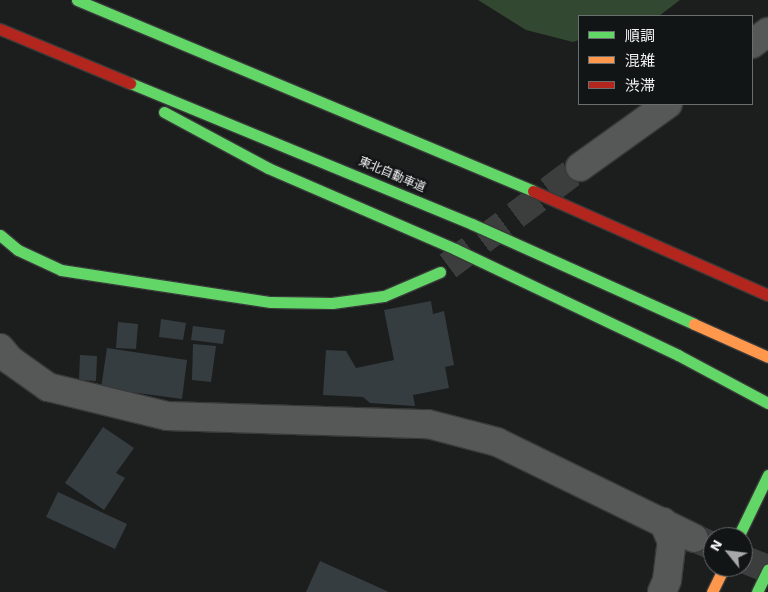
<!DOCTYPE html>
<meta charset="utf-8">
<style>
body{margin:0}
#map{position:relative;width:768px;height:592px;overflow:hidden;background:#1c1d1d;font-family:"Work Sans","Noto Sans JP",sans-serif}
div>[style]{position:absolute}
.forest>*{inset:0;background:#324830}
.building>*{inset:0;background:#363d40}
.street-tunnel>*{height:28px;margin-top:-14px;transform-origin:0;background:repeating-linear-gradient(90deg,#3c3d3d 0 28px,transparent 0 42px)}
.roads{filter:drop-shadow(1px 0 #383a3a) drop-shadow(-1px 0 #383a3a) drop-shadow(0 1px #383a3a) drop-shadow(0 -1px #383a3a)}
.street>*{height:28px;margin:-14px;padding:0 14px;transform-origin:14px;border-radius:14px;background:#565757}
.fast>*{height:11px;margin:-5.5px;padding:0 5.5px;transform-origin:5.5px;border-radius:5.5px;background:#63d668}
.slow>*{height:11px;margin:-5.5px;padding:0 5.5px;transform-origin:5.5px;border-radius:5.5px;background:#ff974d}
.jam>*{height:11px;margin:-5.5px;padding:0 5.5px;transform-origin:5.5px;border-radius:5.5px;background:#b3261e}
span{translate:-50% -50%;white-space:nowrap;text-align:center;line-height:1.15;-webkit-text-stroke:4.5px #121515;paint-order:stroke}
.street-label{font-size:12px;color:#f1f3f4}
.legend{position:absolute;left:578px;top:15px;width:175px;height:90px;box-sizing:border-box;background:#121515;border:1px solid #6b6e6e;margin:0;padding:6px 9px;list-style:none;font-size:15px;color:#f1f3f4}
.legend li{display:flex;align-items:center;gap:10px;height:25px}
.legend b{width:25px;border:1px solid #6b6e6e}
.north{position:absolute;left:703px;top:527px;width:50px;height:50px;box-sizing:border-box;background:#121515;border:1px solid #6b6e6e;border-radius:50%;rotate:299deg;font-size:14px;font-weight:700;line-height:20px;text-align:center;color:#f1f3f4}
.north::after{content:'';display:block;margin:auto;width:18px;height:22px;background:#a6a8a9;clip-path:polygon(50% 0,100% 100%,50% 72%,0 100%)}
</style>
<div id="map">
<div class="forest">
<i style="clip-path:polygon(478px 0,680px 0,659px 16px,579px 16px,579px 40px,573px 42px,526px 30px)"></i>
</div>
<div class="building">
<i style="clip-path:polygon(431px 301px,433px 314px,444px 311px,454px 365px,445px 367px,449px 388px,413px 395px,415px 406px,370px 403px,363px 397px,323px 395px,326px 350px,346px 351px,356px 368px,394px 360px,384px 310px)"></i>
<i style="clip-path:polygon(161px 319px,186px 323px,183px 340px,159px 337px)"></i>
<i style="clip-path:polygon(118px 322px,138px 324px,136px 349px,116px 348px)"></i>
<i style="clip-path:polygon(193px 326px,225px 330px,223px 344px,191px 340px)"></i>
<i style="clip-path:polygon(193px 344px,216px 346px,211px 382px,192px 380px)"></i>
<i style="clip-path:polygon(107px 348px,187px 360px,182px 399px,101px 388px)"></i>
<i style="clip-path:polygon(80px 355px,97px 356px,96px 381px,79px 380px)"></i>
<i style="clip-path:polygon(103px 427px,134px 448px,116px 473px,125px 478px,104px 510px,65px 483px)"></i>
<i style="clip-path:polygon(58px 492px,127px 524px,115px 549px,46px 517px)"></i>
<i style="clip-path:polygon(320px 561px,389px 592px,306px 592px)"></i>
</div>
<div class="street-tunnel">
<i style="left:448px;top:266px;width:165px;rotate:-36.9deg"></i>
<i style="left:694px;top:538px;width:21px;rotate:23deg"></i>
<i style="left:743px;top:559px;width:27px;rotate:22deg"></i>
</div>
<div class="roads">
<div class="street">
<i style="left:752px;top:44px;width:20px;rotate:-37deg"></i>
<i style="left:580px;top:167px;width:108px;rotate:-35.6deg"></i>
<i style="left:0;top:348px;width:16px;rotate:50deg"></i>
<i style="left:10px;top:360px;width:47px;rotate:35.4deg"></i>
<i style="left:48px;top:387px;width:122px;rotate:13.7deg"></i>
<i style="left:167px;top:416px;width:261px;rotate:1.8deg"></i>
<i style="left:428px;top:424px;width:71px;rotate:14.6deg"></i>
<i style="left:497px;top:442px;width:219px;rotate:26deg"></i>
<i style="left:662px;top:592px;width:13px;rotate:-67deg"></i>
<i style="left:667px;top:580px;width:38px;rotate:-83deg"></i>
<i style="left:672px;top:542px;width:22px;rotate:-114deg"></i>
</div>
<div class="fast">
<i style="left:77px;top:0;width:494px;rotate:22.7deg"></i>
<i style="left:130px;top:83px;width:370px;rotate:22.4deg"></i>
<i style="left:472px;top:224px;width:243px;rotate:24.2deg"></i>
<i style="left:164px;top:112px;width:118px;rotate:28.3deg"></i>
<i style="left:268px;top:168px;width:204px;rotate:23.4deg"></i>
<i style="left:455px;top:249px;width:247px;rotate:25.4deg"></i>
<i style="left:678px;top:355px;width:102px;rotate:28.1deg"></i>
<i style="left:0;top:235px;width:23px;rotate:40deg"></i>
<i style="left:18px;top:250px;width:47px;rotate:24.9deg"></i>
<i style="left:61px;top:270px;width:212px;rotate:8.7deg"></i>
<i style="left:271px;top:302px;width:61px;rotate:0.9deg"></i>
<i style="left:332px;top:303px;width:52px;rotate:-7.7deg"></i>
<i style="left:384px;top:296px;width:61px;rotate:-23.2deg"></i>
<i style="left:738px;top:537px;width:69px;rotate:-64.2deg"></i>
<i style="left:757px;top:592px;width:25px;rotate:-64deg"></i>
</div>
<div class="slow">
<i style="left:694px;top:324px;width:81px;rotate:24deg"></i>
<i style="left:712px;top:592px;width:28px;rotate:-64deg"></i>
</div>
<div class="jam">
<i style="left:0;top:29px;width:141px;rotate:22.6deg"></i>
<i style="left:533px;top:191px;width:257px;rotate:23.9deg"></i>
</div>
</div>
<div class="street-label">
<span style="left:392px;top:175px;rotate:23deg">東北自動車道</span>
</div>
<ul class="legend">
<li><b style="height:6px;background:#63d668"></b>順調</li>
<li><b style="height:6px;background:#ff974d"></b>混雑</li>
<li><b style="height:6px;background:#b3261e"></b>渋滞</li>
</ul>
<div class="north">N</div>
</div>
